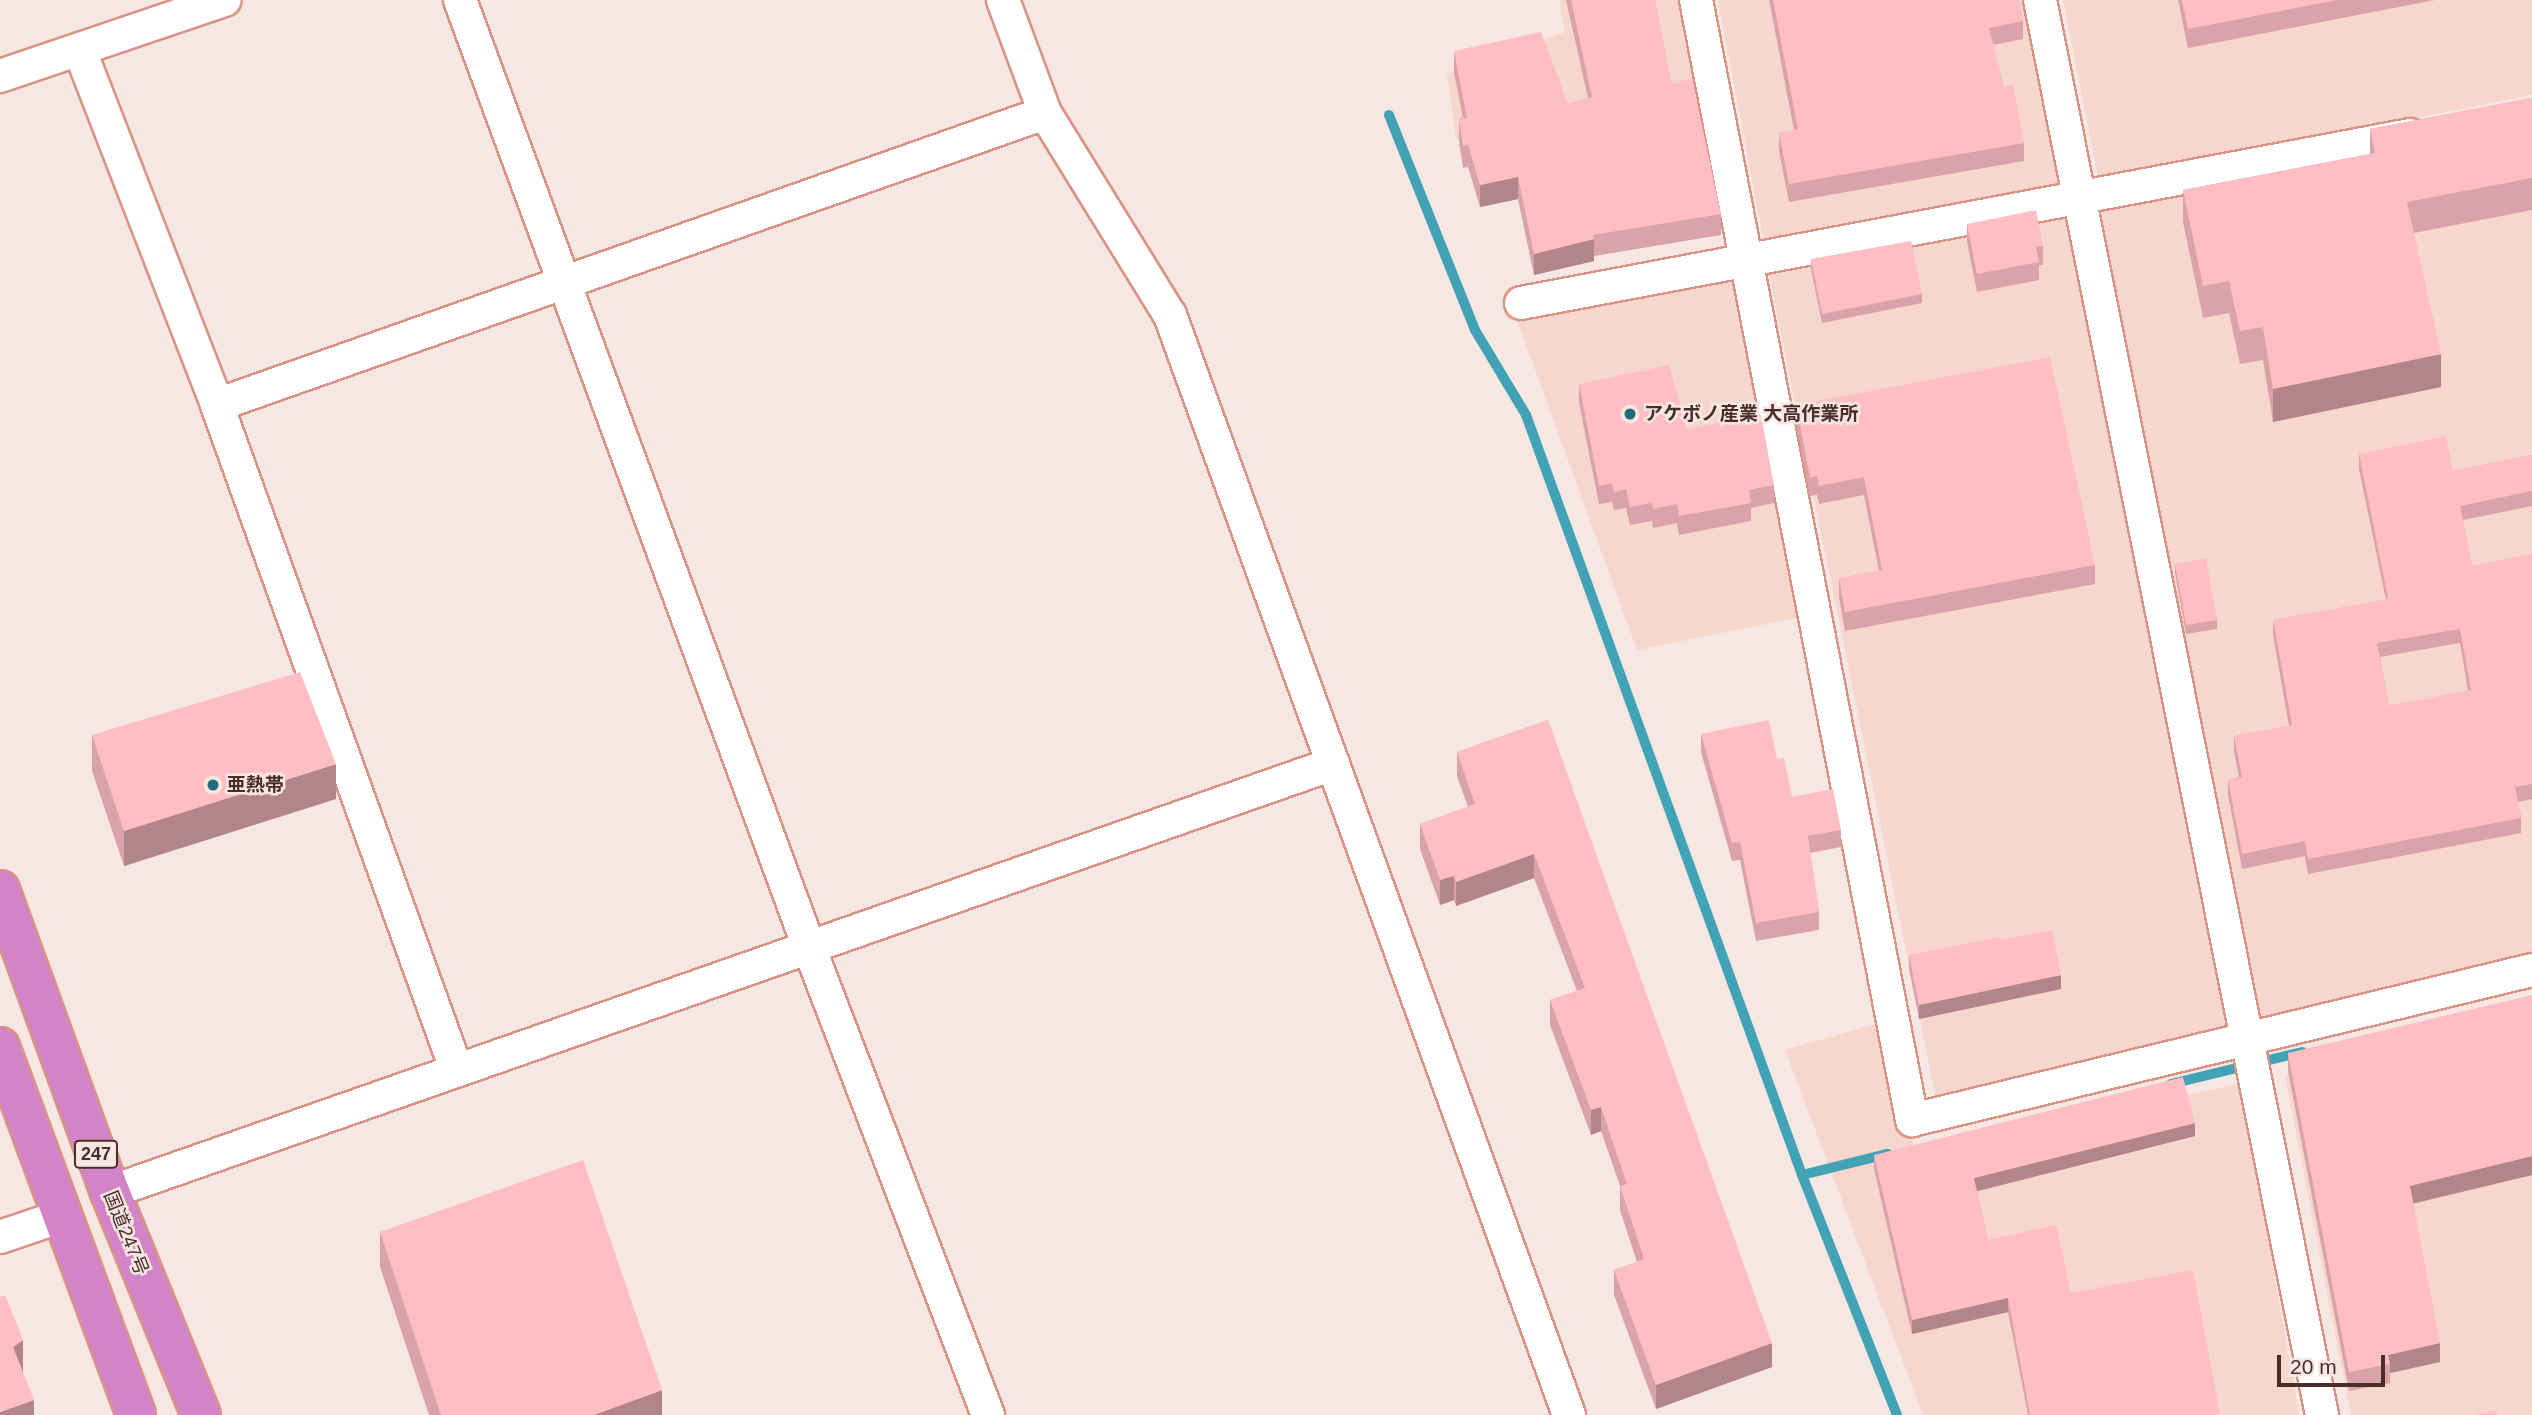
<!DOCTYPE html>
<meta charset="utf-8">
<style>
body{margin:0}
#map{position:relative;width:2532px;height:1415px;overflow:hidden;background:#f6e7e3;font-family:Helvetica,"Noto Sans JP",sans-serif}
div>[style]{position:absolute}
.built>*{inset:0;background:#f7d6ce}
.stream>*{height:10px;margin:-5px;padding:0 5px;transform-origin:5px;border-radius:5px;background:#43a3b6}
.roads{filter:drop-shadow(2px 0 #d99384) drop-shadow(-2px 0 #d99384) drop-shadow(0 2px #d99384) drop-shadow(0 -2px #d99384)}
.minor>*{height:32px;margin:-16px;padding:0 16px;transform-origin:16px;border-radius:16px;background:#fff}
.trunk>*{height:38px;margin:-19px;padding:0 19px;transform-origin:19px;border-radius:19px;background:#d384c8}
.wall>*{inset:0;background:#daa3a9}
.shaded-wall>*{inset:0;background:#b28589}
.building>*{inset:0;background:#febec4}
.dots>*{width:19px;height:19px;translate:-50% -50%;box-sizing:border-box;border:4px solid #f6e7e3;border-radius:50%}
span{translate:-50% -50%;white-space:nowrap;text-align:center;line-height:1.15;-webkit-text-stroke:5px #f6e7e3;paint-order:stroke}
.shield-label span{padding:2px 5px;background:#f6e7e3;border:2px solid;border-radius:5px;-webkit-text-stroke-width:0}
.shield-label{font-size:18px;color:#4a2d27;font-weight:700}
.poi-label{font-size:19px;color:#4a2d27;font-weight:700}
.left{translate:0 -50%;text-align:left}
.street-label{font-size:19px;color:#4a2d27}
.scale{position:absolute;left:2277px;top:1355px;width:108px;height:32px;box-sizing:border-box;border:4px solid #4a2d27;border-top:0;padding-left:9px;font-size:21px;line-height:24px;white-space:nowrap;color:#4a2d27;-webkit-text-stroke:5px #f6e7e3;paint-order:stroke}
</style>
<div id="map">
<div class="built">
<i style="clip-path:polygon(1559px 0,1690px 0,1709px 89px,1456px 139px,1447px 74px,1565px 32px)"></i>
<i style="clip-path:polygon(1718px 0,2026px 0,2062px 187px,1764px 243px)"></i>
<i style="clip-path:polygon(2063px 0,2532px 0,2532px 95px,2099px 181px)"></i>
<i style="clip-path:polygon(2532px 125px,2532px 957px,2259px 1019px,2101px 211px)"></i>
<i style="clip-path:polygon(2071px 216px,2227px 1033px,1937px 1104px,1769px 275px)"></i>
<i style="clip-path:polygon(1737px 278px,1801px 617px,1637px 650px,1517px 320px)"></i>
<i style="clip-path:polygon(2532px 1015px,2532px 1415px,2351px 1415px,2285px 1076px)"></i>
<i style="clip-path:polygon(1883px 1022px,1916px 1156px,2241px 1083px,2299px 1415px,1923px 1415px,1785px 1050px)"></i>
</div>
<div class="stream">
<i style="left:1389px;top:115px;width:232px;rotate:68.2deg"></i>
<i style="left:1475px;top:330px;width:99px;rotate:59deg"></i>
<i style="left:1526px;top:415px;width:809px;rotate:70.04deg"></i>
<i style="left:1802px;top:1175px;width:258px;rotate:68.4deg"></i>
<i style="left:2171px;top:1084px;width:135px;rotate:-13.7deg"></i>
<i style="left:1802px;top:1175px;width:88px;rotate:-13.9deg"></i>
</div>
<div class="roads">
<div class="minor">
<i style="left:460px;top:0;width:1009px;rotate:69.77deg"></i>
<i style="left:809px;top:947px;width:501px;rotate:69.07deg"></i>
<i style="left:1003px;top:0;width:121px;rotate:69.6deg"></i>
<i style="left:1045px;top:113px;width:238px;rotate:58.3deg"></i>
<i style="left:1170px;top:315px;width:1170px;rotate:70.06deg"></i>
<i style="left:1696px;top:0;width:1141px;rotate:79.08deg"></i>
<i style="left:1912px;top:1120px;width:638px;rotate:-13.6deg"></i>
<i style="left:2040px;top:0;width:1443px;rotate:78.73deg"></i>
<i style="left:80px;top:51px;width:380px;rotate:68.8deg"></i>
<i style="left:217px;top:405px;width:706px;rotate:70.2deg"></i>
<i style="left:0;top:76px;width:237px;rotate:-18.7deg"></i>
<i style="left:1521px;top:303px;width:905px;rotate:-10.7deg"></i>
<i style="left:217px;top:405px;width:878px;rotate:-19.43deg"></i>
<i style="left:110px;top:1192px;width:1296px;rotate:-19.29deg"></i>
<i style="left:0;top:1237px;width:65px;rotate:-18.7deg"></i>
</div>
<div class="trunk">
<i style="left:0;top:890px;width:321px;rotate:70deg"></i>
<i style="left:110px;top:1192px;width:241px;rotate:67.8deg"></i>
<i style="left:0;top:1047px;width:392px;rotate:69.7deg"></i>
</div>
</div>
<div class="wall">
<i style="clip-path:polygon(1566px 0,1655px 0,1671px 83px,1721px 214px,1721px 235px,1594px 256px,1594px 261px,1534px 275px,1518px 199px,1480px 207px,1468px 167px,1463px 168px,1459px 141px,1459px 119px,1463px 118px,1454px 73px,1454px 51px,1568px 104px,1588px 98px)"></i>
<i style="clip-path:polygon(1769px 0,2019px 0,2023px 21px,2023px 39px,1993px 45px,2004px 87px,2024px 143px,2024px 161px,1789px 202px,1779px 151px,1779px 133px,1794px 130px)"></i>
<i style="clip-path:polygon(2178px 0,2435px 0,2188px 48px)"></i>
<i style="clip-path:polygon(2532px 98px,2532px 210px,2414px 233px,2441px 387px,2273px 422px,2263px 360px,2240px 364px,2229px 313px,2203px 318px,2183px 222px,2183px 190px,2370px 154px,2370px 129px)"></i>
<i style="clip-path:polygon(1967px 224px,2043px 246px,2043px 265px,2039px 265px,2039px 280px,1977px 292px,1967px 242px)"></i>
<i style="clip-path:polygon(1811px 259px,1922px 294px,1922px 303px,1822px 323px,1811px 269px)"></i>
<i style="clip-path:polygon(1579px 384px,1687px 429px,1774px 485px,1774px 503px,1751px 508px,1751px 521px,1679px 535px,1677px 523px,1653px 528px,1652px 521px,1630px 525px,1626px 508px,1614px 510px,1612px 502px,1599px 504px,1579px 403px)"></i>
<i style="clip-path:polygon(1797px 408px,2095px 565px,2095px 584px,1845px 631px,1839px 597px,1839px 578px,1879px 571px,1864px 495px,1819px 504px,1817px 495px,1810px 496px,1797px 427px)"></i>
<i style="clip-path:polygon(evenodd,2359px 454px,2453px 471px,2532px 455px,2532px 506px,2463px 520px,2472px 566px,2532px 554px,2532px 799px,2518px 802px,2521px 818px,2521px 833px,2308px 874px,2305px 856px,2242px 869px,2228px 795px,2228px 780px,2239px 777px,2234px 751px,2234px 736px,2289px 726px,2273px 635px,2273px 620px,2386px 600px,2359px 469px,2359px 454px,2460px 643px,2468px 691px,2389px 706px,2380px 657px,2460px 643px)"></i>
<i style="clip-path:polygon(2175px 564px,2217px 620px,2217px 629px,2186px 634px,2175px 573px)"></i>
<i style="clip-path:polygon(1548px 720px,1772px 1367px,1656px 1409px,1614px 1295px,1614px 1270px,1637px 1262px,1620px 1210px,1620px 1186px,1601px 1131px,1591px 1135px,1550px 1025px,1550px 1000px,1577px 991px,1534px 878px,1456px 906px,1454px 900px,1440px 905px,1420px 849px,1420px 824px,1468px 807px,1457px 776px,1457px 752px)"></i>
<i style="clip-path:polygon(1701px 734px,1777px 759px,1792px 797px,1841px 830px,1841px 847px,1810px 853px,1819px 912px,1819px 930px,1756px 941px,1740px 860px,1732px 861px,1701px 752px)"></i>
<i style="clip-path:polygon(92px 735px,336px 799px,124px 866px,92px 771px)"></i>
<i style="clip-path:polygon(2001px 940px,2061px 989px,1919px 1019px,1909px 969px,1909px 955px)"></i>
<i style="clip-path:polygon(2288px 1053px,2532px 1175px,2413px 1204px,2440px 1362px,2390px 1373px,2390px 1383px,2349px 1391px,2288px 1071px)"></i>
<i style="clip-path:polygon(2195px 1136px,1977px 1191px,1988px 1240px,2071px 1293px,2220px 1415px,2028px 1415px,2008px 1312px,1912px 1334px,1874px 1169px,1874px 1155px)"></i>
<i style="clip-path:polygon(380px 1232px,662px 1415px,429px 1415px,380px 1267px)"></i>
</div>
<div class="shaded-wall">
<i style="clip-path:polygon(1518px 177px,1518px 199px,1480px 207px,1480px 185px)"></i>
<i style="clip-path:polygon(1594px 239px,1594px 261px,1534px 275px,1534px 254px)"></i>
<i style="clip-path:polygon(2441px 354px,2441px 387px,2273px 422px,2273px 389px)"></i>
<i style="clip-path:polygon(336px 764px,336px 799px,124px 866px,124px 831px)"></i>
<i style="clip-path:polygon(1534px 854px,1534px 878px,1456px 906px,1456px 882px)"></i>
<i style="clip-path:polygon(1454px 876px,1454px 900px,1440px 905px,1440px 880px)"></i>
<i style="clip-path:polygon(2061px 975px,2061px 989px,1919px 1019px,1919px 1005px)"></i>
<i style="clip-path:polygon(1601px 1107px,1601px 1131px,1591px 1135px,1591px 1110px)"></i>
<i style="clip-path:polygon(2195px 1123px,2195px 1136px,1974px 1192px,1974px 1178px)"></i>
<i style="clip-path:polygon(2532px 1156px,2532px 1175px,2410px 1204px,2410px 1186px)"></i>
<i style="clip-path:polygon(2008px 1298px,2008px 1312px,1912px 1334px,1912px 1320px)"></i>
<i style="clip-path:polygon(23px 1340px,23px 1375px,13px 1347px)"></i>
<i style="clip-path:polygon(1772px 1343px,1772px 1367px,1656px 1409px,1656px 1385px)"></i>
<i style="clip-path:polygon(2440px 1343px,2440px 1362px,2390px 1373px,2390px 1364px,2388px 1355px)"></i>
<i style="clip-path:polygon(662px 1390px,662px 1415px,594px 1415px)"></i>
<i style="clip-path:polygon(34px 1400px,34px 1415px,0 1415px,0 1412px)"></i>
</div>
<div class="building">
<i style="clip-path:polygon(1571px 0,1655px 0,1671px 83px,1692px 79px,1721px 214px,1593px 235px,1594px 239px,1534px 254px,1518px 177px,1480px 185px,1468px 145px,1463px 146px,1459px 119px,1467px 118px,1454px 51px,1541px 32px,1568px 104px,1592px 97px)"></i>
<i style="clip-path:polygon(1773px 0,2019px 0,2023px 21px,1989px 28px,2004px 87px,2013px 85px,2024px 143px,1789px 184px,1779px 133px,1798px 129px)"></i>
<i style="clip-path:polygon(2182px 0,2337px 0,2188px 29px)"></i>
<i style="clip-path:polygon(2532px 98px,2532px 178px,2407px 202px,2441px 354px,2273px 389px,2263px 327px,2240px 331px,2229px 281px,2203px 286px,2183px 190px,2375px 153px,2370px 129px)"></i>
<i style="clip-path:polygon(2036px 210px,2043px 246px,2036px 247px,2039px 262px,1977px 274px,1967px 224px)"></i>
<i style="clip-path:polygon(1911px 241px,1922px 294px,1822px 314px,1811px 259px)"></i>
<i style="clip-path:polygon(2050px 357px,2095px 565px,1845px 612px,1839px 578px,1882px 570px,1864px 477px,1819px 486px,1817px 476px,1810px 478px,1797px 408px,1802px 404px)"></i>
<i style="clip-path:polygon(1669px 365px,1687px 429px,1761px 415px,1774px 485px,1749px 490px,1751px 503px,1679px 516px,1677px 504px,1653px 509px,1652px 503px,1630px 507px,1626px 489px,1614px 492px,1612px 483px,1599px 486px,1579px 384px)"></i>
<i style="clip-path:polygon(evenodd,2446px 436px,2453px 471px,2532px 455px,2532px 491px,2460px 506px,2472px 566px,2532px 554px,2532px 784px,2515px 787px,2521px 818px,2308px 859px,2305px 841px,2242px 854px,2228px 780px,2242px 777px,2234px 736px,2292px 725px,2273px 620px,2388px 599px,2359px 454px,2446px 436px,2460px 629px,2471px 690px,2389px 706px,2377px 643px,2460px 629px)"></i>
<i style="clip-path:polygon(2206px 558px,2217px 620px,2186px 625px,2175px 564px)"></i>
<i style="clip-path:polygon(300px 672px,336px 764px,124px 831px,92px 735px)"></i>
<i style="clip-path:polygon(1548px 720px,1772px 1343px,1656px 1385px,1614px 1270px,1644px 1259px,1620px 1186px,1627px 1184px,1601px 1107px,1591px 1110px,1550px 1000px,1585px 988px,1534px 854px,1456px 882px,1454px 876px,1440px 880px,1420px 824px,1475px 804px,1457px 752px)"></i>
<i style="clip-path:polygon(1769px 720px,1777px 759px,1784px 758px,1792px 797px,1833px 789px,1841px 830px,1808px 836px,1819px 912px,1756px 923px,1740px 842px,1732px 843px,1701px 734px)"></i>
<i style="clip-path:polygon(2052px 930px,2061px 975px,1919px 1005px,1909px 955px,2000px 937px,2001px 940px)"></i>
<i style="clip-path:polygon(2532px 995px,2532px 1156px,2410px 1186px,2440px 1343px,2388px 1355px,2390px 1364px,2349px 1372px,2288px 1053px)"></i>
<i style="clip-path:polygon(2183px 1077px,2195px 1123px,1974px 1178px,1988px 1240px,2056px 1225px,2071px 1293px,2193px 1270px,2220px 1415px,2030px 1415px,2008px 1298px,1912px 1320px,1874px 1155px)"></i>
<i style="clip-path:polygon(583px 1160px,662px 1390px,594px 1415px,441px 1415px,380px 1232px)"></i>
<i style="clip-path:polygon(5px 1295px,23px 1340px,13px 1347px,34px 1400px,0 1412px,0 1297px)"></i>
<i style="clip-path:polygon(2496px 1410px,2497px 1415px,2474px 1415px)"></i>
</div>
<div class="dots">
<i style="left:1630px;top:414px;background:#246b79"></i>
<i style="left:213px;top:785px;background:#246b79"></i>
</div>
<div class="shield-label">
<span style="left:96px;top:1154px">247</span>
</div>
<div class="poi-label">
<span class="left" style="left:1644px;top:414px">アケボノ産業 大高作業所</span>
<span class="left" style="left:227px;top:785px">亜熱帯</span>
</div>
<div class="street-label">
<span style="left:126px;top:1233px;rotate:68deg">国道247号</span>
</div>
<div class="scale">20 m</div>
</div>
